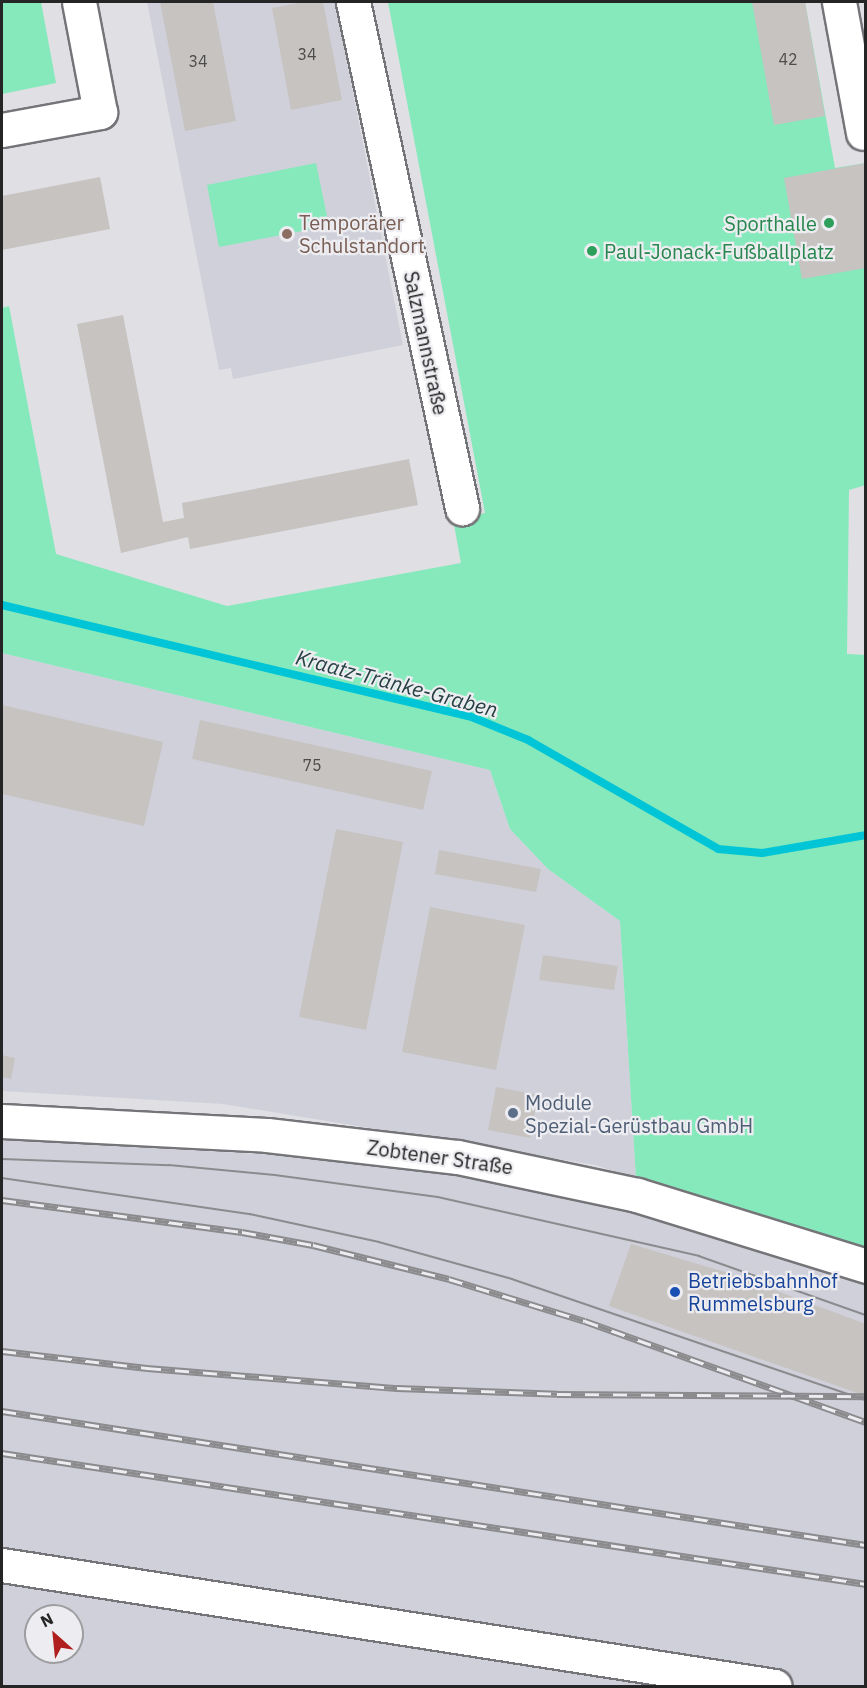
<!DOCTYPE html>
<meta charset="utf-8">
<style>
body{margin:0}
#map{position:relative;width:867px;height:1688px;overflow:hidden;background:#dfdfe4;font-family:"IBM Plex Sans",sans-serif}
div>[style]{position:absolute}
.built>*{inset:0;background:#d0d0db}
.green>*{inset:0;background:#85e9bb}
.stream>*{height:8px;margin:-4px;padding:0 4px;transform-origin:4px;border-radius:4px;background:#00c5d7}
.building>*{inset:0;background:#c6c3c0}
.roads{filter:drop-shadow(2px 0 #757579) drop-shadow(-2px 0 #757579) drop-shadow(0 2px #757579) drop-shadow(0 -2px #757579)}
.minor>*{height:33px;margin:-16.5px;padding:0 16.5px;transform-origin:16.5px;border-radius:16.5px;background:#fff}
.tram>*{height:1.5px;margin:-0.75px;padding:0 0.75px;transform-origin:0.75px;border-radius:0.75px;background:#8b8b8e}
.rail>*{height:7px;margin-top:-3.5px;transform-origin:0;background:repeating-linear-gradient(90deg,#ededf1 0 14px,#8b8b8e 0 28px);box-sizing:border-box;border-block:2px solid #8b8b8e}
.dots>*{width:16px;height:16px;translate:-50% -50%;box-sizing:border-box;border:3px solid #ededf1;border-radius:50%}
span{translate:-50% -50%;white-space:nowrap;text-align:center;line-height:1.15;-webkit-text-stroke:4.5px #ededf1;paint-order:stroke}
.number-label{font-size:16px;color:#4d4c4c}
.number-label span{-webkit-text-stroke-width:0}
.education-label{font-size:20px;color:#785e54}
.left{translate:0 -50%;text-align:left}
.leisure-label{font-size:20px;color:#27864d}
.right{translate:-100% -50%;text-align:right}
.street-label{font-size:20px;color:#252526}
.service-label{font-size:20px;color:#4e5e75}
.transit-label{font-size:20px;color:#164399}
.water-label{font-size:21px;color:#264043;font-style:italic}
.frame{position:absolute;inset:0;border:3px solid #252526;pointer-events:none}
.north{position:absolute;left:24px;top:1604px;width:60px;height:60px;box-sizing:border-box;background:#ededf1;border:2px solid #9d9da0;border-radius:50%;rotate:333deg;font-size:16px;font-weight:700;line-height:24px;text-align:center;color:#252526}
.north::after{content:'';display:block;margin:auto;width:21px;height:27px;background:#b01f1e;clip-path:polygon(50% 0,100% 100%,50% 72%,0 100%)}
</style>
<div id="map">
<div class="built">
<i style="clip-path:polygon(147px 2px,335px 2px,403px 345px,233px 379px,231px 368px,219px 370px)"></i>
<i style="clip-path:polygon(2px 653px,490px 770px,510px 829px,548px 869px,620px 921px,636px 1178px,595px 1165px,223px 1104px,2px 1091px)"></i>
<i style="clip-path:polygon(evenodd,2px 1139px,325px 1158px,434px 1171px,604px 1205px,865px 1279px,865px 1686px,2px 1686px,2px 1139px,36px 1616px,72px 1616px,72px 1652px,36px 1652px,36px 1616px)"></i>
</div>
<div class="green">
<i style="clip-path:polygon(2px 2px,41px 2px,56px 83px,2px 94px)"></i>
<i style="clip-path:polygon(388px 2px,805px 2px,835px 168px,866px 163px,866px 485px,849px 490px,847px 654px,866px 655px,865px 1255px,636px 1178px,620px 921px,548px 869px,510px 829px,490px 770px,2px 653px,2px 308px,9px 306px,56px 554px,227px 606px,461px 563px,453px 519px,485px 513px)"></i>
<i style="clip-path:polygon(316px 163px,329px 226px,219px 247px,207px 185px)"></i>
</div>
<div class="stream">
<i style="left:2px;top:605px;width:480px;rotate:13.4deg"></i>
<i style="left:469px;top:716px;width:64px;rotate:22.1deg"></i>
<i style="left:528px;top:740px;width:219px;rotate:29.8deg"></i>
<i style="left:718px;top:849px;width:44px;rotate:5.2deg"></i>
<i style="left:762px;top:853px;width:106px;rotate:-9.8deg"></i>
</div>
<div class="building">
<i style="clip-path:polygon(160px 2px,213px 2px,236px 121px,185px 131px)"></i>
<i style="clip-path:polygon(304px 2px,323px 2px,342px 100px,291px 110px,272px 8px)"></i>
<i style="clip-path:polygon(752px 2px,805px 2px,825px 116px,774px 125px)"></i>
<i style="clip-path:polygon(866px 163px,866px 268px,802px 279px,784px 178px)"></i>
<i style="clip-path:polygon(100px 177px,110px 229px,2px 250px,2px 196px)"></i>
<i style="clip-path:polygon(123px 315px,163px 522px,184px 518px,182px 503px,409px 459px,418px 505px,190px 549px,188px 537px,121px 553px,77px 324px)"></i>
<i style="clip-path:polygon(2px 705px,163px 742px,144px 826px,2px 794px)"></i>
<i style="clip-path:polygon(200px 720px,432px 771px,423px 810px,192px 759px)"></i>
<i style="clip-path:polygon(336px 829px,403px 842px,366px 1030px,299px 1017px)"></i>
<i style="clip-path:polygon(439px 850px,541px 869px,536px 892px,435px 874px)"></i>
<i style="clip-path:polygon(430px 907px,525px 925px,496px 1070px,402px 1052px)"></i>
<i style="clip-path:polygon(543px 955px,618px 966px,614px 990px,539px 980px)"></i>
<i style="clip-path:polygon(2px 1055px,15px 1058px,11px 1079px,2px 1077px)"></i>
<i style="clip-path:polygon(496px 1087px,538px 1095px,530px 1138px,488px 1130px)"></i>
<i style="clip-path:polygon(631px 1244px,728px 1273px,866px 1324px,866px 1396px,609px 1306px)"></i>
</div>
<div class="roads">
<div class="minor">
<i style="left:353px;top:2px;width:518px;rotate:77.84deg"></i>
<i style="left:839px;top:2px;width:133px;rotate:79.6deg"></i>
<i style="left:2px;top:130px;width:100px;rotate:-10.4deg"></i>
<i style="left:100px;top:112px;width:112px;rotate:-100.8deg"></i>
<i style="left:2px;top:1121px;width:265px;rotate:3deg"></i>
<i style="left:267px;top:1135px;width:192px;rotate:6.6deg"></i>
<i style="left:458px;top:1157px;width:183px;rotate:12deg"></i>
<i style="left:637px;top:1195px;width:240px;rotate:17.2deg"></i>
<i style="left:2px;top:1565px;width:782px;rotate:8.9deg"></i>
</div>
</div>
<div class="tram">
<i style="left:2px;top:1159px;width:167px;rotate:2.1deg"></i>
<i style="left:169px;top:1165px;width:106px;rotate:5.4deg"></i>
<i style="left:275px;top:1175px;width:164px;rotate:7.7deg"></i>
<i style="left:438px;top:1197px;width:268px;rotate:12.7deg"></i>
<i style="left:699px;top:1256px;width:177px;rotate:19.5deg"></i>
<i style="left:2px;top:1178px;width:251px;rotate:8.3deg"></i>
<i style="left:250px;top:1214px;width:132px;rotate:12.2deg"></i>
<i style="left:379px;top:1242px;width:138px;rotate:15.5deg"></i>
<i style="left:512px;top:1279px;width:374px;rotate:18.9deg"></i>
</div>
<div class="rail">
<i style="left:2px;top:1200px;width:242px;rotate:7.6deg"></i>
<i style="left:242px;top:1232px;width:72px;rotate:10.4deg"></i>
<i style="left:313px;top:1245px;width:140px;rotate:14deg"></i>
<i style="left:449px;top:1279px;width:142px;rotate:17.2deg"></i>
<i style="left:585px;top:1321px;width:299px;rotate:19.8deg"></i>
<i style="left:2px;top:1351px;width:146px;rotate:6.7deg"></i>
<i style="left:147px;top:1368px;width:251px;rotate:4.6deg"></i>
<i style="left:397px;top:1388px;width:160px;rotate:2.1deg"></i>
<i style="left:557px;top:1394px;width:309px;rotate:0.4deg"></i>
<i style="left:2px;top:1411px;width:874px;rotate:8.82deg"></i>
<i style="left:2px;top:1453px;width:874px;rotate:8.62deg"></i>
</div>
<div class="dots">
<i style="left:829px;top:223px;background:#2e9e5b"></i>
<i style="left:287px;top:234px;background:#8d6e63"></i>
<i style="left:592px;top:251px;background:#2e9e5b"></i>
<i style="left:513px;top:1113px;background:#5c6f8a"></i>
<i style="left:675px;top:1292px;background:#1a4fb4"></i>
</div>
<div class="number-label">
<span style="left:307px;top:54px">34</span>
<span style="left:788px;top:59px">42</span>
<span style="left:198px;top:61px">34</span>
<span style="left:312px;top:765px">75</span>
</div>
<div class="education-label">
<span class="left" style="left:299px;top:234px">Temporärer<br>Schulstandort</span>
</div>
<div class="leisure-label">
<span class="right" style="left:817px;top:223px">Sporthalle</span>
<span class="left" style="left:604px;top:251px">Paul-Jonack-Fußballplatz</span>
</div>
<div class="street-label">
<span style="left:426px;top:343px;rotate:78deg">Salzmannstraße</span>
<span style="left:440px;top:1157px;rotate:8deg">Zobtener Straße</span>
</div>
<div class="service-label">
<span class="left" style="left:525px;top:1114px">Module<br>Spezial-Gerüstbau GmbH</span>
</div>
<div class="transit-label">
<span class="left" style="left:688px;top:1292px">Betriebsbahnhof<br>Rummelsburg</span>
</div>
<div class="water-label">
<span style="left:397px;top:683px;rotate:15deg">Kraatz-Tränke-Graben</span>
</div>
<div class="frame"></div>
<div class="north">N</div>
</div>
